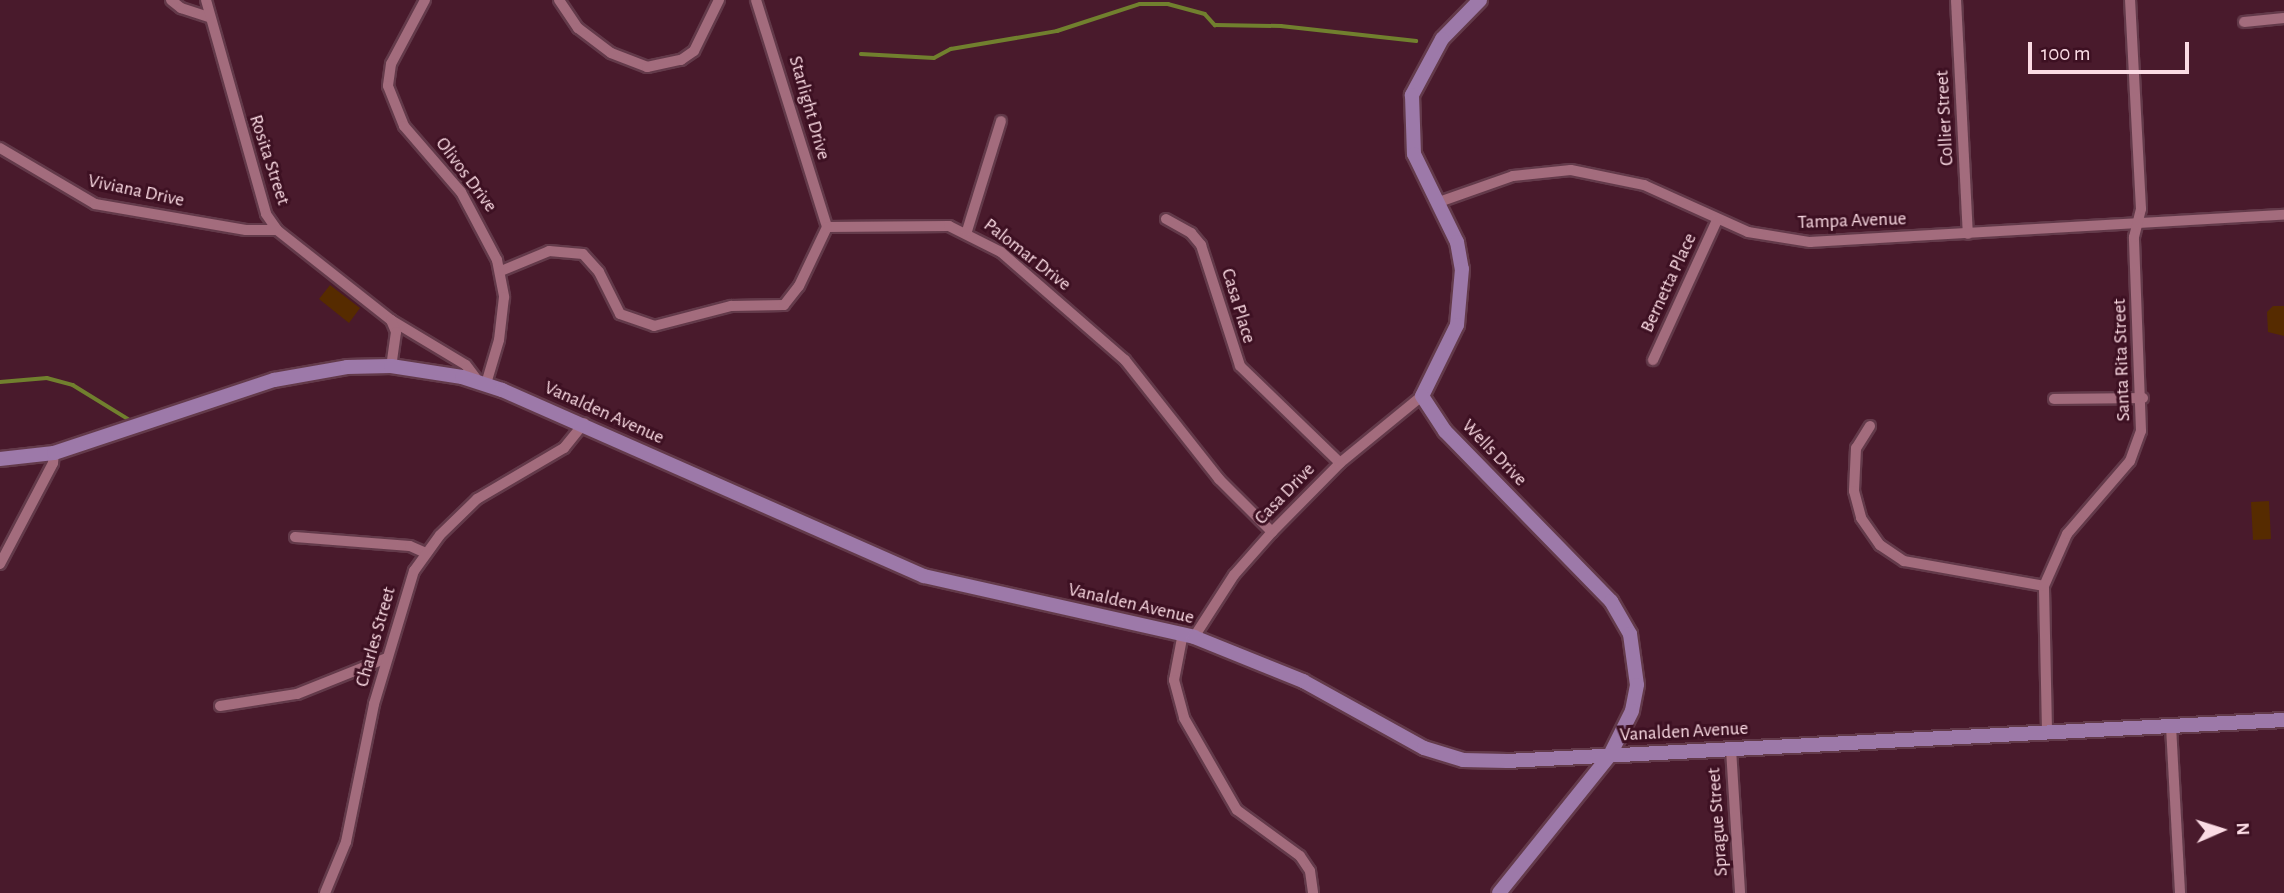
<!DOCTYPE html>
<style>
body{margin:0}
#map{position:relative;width:2284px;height:893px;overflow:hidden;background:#491a2c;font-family:"Alegreya Sans",sans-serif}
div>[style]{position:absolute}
.green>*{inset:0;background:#562b00}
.stream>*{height:3.5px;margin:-1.75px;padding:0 1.75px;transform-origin:1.75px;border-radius:1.75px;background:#71802e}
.roads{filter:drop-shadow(2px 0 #633a4a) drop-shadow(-2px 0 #633a4a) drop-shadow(0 2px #633a4a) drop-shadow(0 -2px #633a4a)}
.minor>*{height:10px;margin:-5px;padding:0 5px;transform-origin:5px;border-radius:5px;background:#a36c7d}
.major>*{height:14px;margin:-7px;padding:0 7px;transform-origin:7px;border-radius:7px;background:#9d79a9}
span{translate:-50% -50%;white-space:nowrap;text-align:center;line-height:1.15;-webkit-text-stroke:6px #3d1022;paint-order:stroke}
.street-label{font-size:19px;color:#fbdbe4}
.north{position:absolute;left:2186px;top:795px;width:70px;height:70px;-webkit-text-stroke:5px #3d1022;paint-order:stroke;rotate:87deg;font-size:19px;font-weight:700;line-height:28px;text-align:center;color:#fbdbe4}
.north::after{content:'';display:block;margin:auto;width:24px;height:32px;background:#fbdbe4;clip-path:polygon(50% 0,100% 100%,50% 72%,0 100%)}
.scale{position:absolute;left:2028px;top:42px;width:161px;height:32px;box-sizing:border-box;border:4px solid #fbdbe4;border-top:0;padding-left:9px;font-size:21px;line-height:24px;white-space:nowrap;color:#fbdbe4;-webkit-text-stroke:5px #3d1022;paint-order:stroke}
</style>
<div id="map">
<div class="green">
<i style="clip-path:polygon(330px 285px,360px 308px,349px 323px,319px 299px)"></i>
<i style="clip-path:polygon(2273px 306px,2284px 306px,2284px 336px,2268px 332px,2267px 312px)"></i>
<i style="clip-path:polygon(2269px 501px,2271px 539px,2253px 540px,2251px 502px)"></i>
</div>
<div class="stream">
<i style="left:861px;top:54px;width:73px;rotate:3.1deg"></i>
<i style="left:934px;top:58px;width:19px;rotate:-28deg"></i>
<i style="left:951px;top:49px;width:108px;rotate:-9.6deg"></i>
<i style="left:1057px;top:31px;width:87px;rotate:-18deg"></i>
<i style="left:1140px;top:4px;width:28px"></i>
<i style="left:1168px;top:4px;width:38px;rotate:15deg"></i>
<i style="left:1205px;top:14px;width:15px;rotate:48deg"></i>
<i style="left:1215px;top:25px;width:66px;rotate:0.9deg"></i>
<i style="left:1281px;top:26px;width:136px;rotate:6.3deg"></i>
<i style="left:0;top:382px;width:47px;rotate:-4.9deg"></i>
<i style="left:47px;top:378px;width:27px;rotate:15deg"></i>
<i style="left:73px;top:385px;width:67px;rotate:31.6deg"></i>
</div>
<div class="roads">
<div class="minor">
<i style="left:171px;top:0;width:13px;rotate:39deg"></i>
<i style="left:181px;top:8px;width:29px;rotate:18deg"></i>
<i style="left:206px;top:0;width:222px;rotate:74.3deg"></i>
<i style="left:266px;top:214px;width:19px;rotate:55deg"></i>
<i style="left:277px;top:230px;width:145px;rotate:38.3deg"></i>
<i style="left:391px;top:320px;width:87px;rotate:31deg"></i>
<i style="left:466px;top:365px;width:21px;rotate:53deg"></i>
<i style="left:425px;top:0;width:72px;rotate:118deg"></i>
<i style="left:391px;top:64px;width:22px;rotate:98deg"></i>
<i style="left:388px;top:86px;width:43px;rotate:68.2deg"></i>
<i style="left:404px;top:126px;width:87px;rotate:49.2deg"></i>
<i style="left:461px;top:192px;width:77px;rotate:62.1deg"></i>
<i style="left:497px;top:260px;width:38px;rotate:79deg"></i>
<i style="left:504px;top:297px;width:43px;rotate:96.6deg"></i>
<i style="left:499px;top:340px;width:46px;rotate:106.5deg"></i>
<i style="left:559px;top:0;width:34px;rotate:56deg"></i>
<i style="left:578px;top:28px;width:41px;rotate:37.1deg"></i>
<i style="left:611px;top:53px;width:39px;rotate:21deg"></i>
<i style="left:647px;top:67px;width:35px;rotate:-12deg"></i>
<i style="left:681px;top:60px;width:16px;rotate:-35deg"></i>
<i style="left:694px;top:51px;width:57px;rotate:-63.9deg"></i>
<i style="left:756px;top:0;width:238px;rotate:72.6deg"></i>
<i style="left:1956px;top:0;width:234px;rotate:87.1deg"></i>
<i style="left:2244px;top:22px;width:40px;rotate:-5.7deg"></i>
<i style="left:0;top:148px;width:110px;rotate:30.5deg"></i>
<i style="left:95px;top:204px;width:153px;rotate:9.8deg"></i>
<i style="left:246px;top:230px;width:31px"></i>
<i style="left:1439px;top:202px;width:78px;rotate:-19.4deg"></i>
<i style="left:1513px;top:176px;width:58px;rotate:-5.9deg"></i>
<i style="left:1571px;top:170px;width:75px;rotate:11.6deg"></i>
<i style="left:1644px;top:185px;width:114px;rotate:24.3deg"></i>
<i style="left:1748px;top:232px;width:63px;rotate:9.2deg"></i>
<i style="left:1810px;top:242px;width:475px;rotate:-3.3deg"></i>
<i style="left:1166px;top:219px;width:29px;rotate:29deg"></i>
<i style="left:1191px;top:233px;width:16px;rotate:50deg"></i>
<i style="left:1201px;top:245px;width:127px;rotate:72.1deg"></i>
<i style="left:1240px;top:366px;width:139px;rotate:44.1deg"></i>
<i style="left:827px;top:227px;width:122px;rotate:-0.5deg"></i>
<i style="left:949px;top:226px;width:58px;rotate:26.6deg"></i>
<i style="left:1001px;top:252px;width:164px;rotate:41.1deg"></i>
<i style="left:1125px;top:360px;width:152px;rotate:51.7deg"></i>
<i style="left:1219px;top:479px;width:75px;rotate:45deg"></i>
<i style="left:967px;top:231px;width:115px;rotate:-72.8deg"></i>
<i style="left:501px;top:271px;width:52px;rotate:-22.6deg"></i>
<i style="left:549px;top:251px;width:34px;rotate:5deg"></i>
<i style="left:583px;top:254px;width:24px;rotate:48deg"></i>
<i style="left:599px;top:272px;width:47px;rotate:63.4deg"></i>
<i style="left:620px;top:314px;width:36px;rotate:19deg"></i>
<i style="left:654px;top:326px;width:80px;rotate:-14.6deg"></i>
<i style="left:731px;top:306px;width:53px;rotate:-1.1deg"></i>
<i style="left:784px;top:305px;width:24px;rotate:-52deg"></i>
<i style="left:799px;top:286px;width:65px;rotate:-64.6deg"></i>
<i style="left:391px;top:320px;width:13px;rotate:67deg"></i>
<i style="left:396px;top:332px;width:34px;rotate:98deg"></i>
<i style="left:1653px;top:360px;width:154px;rotate:-65.4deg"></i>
<i style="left:2054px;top:399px;width:89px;rotate:-0.6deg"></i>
<i style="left:1870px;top:426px;width:26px;rotate:122deg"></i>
<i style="left:1856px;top:448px;width:43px;rotate:92.7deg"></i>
<i style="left:1854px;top:491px;width:28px;rotate:75deg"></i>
<i style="left:1861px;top:518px;width:33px;rotate:55deg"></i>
<i style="left:1880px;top:545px;width:29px;rotate:34deg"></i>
<i style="left:1904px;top:561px;width:142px;rotate:10.1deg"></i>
<i style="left:295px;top:537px;width:115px;rotate:4.5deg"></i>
<i style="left:410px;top:546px;width:17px;rotate:24deg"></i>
<i style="left:0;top:564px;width:114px;rotate:-62.3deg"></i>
<i style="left:53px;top:463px;width:10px;rotate:-84deg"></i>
<i style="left:1183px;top:633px;width:48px;rotate:100.8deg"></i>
<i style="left:1174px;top:680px;width:39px;rotate:75deg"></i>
<i style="left:1184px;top:718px;width:106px;rotate:60.1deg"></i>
<i style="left:1237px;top:810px;width:78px;rotate:36.1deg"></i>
<i style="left:1300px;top:856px;width:18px;rotate:56deg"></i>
<i style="left:1310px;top:871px;width:22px;rotate:82deg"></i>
<i style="left:1194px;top:637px;width:74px;rotate:-57.2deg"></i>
<i style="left:1234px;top:575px;width:57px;rotate:-48.5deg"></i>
<i style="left:1272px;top:532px;width:97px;rotate:-45.4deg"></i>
<i style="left:1340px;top:463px;width:106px;rotate:-39.3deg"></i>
<i style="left:220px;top:706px;width:78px;rotate:-8.9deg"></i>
<i style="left:297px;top:694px;width:97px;rotate:-21.8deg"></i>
<i style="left:2171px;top:726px;width:167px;rotate:86.9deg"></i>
<i style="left:2047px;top:731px;width:145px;rotate:-91.2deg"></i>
<i style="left:2044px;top:586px;width:57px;rotate:-66.1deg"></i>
<i style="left:2067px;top:534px;width:96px;rotate:-49.2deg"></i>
<i style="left:2130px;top:461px;width:32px;rotate:-70deg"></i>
<i style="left:2141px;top:431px;width:194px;rotate:-92.1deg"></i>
<i style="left:2134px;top:237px;width:29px;rotate:-76deg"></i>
<i style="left:2141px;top:209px;width:209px;rotate:-93deg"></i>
<i style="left:1731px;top:749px;width:144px;rotate:86.4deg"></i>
<i style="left:325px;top:893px;width:55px;rotate:-67.6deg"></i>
<i style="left:346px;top:842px;width:141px;rotate:-78.5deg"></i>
<i style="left:374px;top:704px;width:139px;rotate:-73.3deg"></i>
<i style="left:414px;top:571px;width:44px;rotate:-54.2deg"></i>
<i style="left:440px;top:535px;width:52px;rotate:-44.2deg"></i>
<i style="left:477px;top:499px;width:101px;rotate:-30.4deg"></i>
<i style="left:564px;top:448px;width:32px;rotate:-51deg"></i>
</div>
<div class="major">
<i style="left:1480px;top:0;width:54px;rotate:134.3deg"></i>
<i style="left:1442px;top:39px;width:64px;rotate:118.2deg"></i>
<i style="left:1412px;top:95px;width:59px;rotate:88.1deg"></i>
<i style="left:1414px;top:154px;width:98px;rotate:64deg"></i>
<i style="left:1457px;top:242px;width:27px;rotate:80deg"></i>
<i style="left:1462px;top:269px;width:56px;rotate:95.1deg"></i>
<i style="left:1457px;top:325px;width:79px;rotate:116.2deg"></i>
<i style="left:1422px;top:396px;width:42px;rotate:56.7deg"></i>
<i style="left:1445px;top:431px;width:238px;rotate:45.7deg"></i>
<i style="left:1611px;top:601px;width:38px;rotate:60deg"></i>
<i style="left:1630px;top:634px;width:51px;rotate:82.2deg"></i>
<i style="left:1637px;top:685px;width:26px;rotate:101deg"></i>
<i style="left:1632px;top:711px;width:49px;rotate:116.6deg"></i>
<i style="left:1610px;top:755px;width:177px;rotate:128.8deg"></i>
<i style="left:0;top:459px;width:54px;rotate:-6.3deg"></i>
<i style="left:54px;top:453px;width:232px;rotate:-18.4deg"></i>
<i style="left:274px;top:380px;width:74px;rotate:-10.1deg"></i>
<i style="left:347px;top:367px;width:44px;rotate:-1.3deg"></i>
<i style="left:391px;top:366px;width:72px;rotate:8.8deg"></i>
<i style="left:462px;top:377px;width:42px;rotate:18deg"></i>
<i style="left:502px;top:390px;width:461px;rotate:23.8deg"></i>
<i style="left:924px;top:576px;width:277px;rotate:12.7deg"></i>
<i style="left:1194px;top:637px;width:118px;rotate:22deg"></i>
<i style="left:1303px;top:681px;width:138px;rotate:29deg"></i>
<i style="left:1424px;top:748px;width:41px;rotate:17.1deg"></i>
<i style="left:1463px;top:760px;width:44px;rotate:1.3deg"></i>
<i style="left:1507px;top:761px;width:778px;rotate:-3.02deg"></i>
</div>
</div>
<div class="street-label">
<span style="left:809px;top:108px;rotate:74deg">Starlight Drive</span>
<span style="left:1945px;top:118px;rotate:-93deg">Collier Street</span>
<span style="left:269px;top:160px;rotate:72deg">Rosita Street</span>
<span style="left:466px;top:175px;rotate:53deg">Olivos Drive</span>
<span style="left:136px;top:191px;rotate:12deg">Viviana Drive</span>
<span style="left:1852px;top:221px;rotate:-2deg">Tampa Avenue</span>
<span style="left:1027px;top:255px;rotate:38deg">Palomar Drive</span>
<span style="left:1669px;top:283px;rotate:-65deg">Bernetta Place</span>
<span style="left:1238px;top:306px;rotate:73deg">Casa Place</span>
<span style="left:2122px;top:360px;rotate:-92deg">Santa Rita Street</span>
<span style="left:604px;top:413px;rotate:24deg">Vanalden Avenue</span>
<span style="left:1494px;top:453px;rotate:46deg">Wells Drive</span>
<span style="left:1285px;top:494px;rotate:-46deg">Casa Drive</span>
<span style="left:1131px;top:604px;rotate:13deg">Vanalden Avenue</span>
<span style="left:376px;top:637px;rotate:-74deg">Charles Street</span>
<span style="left:1684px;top:732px;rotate:-3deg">Vanalden Avenue</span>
<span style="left:1718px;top:822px;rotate:-94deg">Sprague Street</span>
</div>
<div class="north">N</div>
<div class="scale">100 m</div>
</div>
